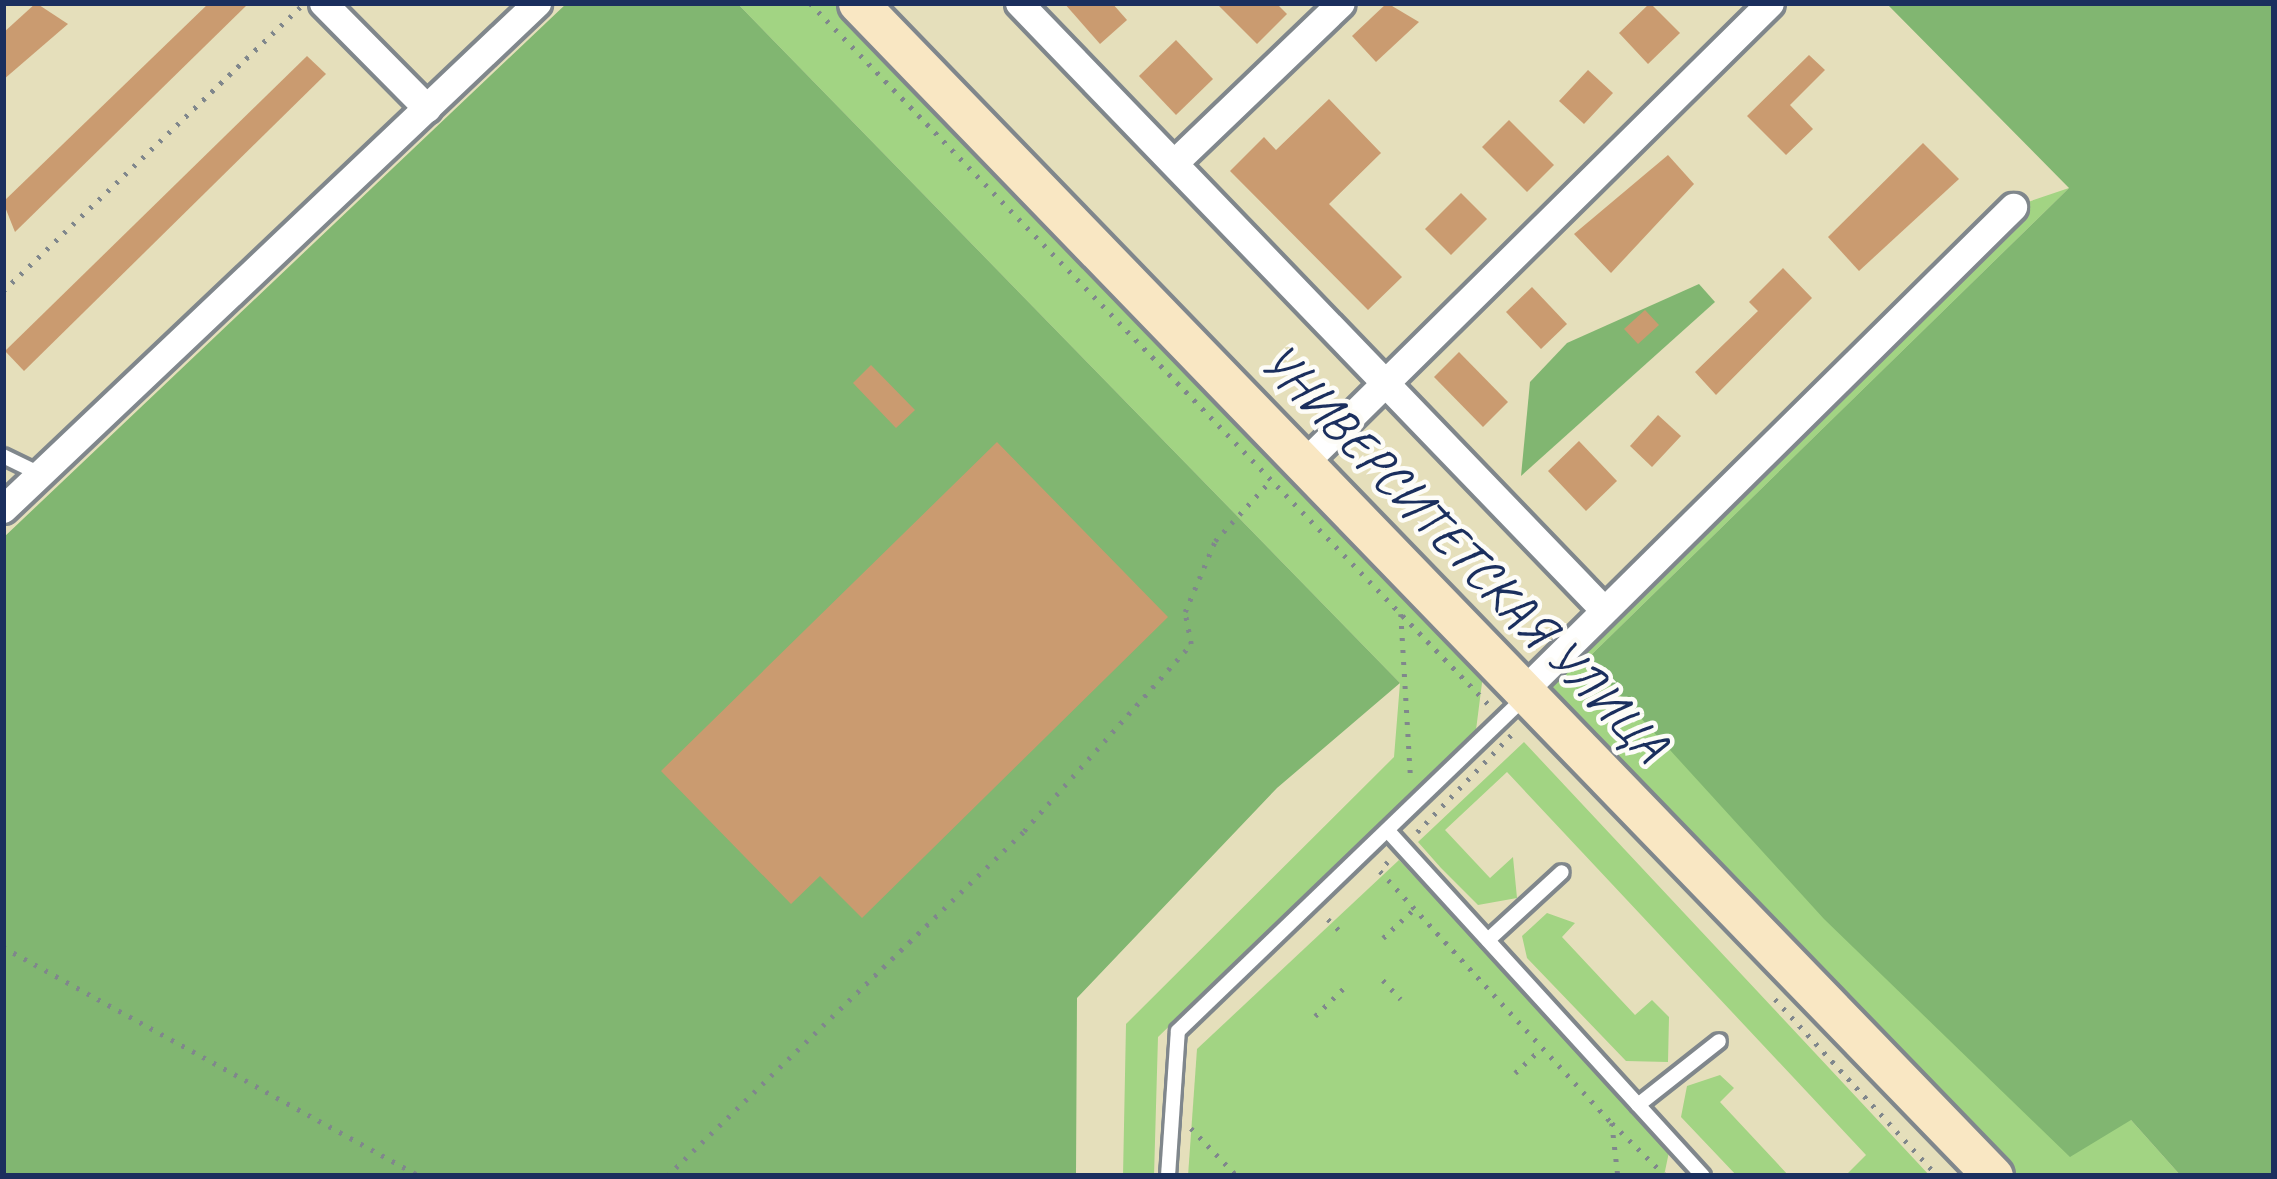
<!DOCTYPE html>
<meta charset="utf-8">
<style>
body{margin:0}
#map{position:relative;width:2277px;height:1179px;overflow:hidden;background:#e5dfbb;font-family:Caveat,sans-serif}
div>[style]{position:absolute}
.green>*{inset:0;background:#a2d483}
.forest>*{inset:0;background:#81b671}
.building>*{inset:0;background:#ca9b70}
.path>*{height:4.5px;margin-top:-2.25px;transform-origin:0;background:repeating-linear-gradient(90deg,#80878c 0 3px,transparent 0 12px)}
.roads{filter:drop-shadow(3px 0 #80878c) drop-shadow(-3px 0 #80878c) drop-shadow(0 3px #80878c) drop-shadow(0 -3px #80878c)}
.lane>*{height:14px;margin:-7px;padding:0 7px;transform-origin:7px;border-radius:7px;background:#fff}
.street>*{height:27px;margin:-13.5px;padding:0 13.5px;transform-origin:13.5px;border-radius:13.5px;background:#fff}
.secondary>*{height:39px;margin:-19.5px;padding:0 19.5px;transform-origin:19.5px;border-radius:19.5px;background:#f9e7c3}
span{translate:-50% -50%;white-space:nowrap;text-align:center;line-height:1.15;-webkit-text-stroke:9px #fdfcf7;paint-order:stroke}
.street-label{font-size:51px;color:#1b2f5e}
.frame{position:absolute;inset:0;border:6px solid #1b2f5e;pointer-events:none}
</style>
<div id="map">
<div class="green">
<i style="clip-path:polygon(737px 3px,836px 3px,1483px 675px,1476px 730px,1158px 1037px,1154px 1176px,1123px 1176px,1126px 1024px,1394px 757px,1400px 683px)"></i>
<i style="clip-path:polygon(2069px 188px,1587px 659px,2131px 1120px,2181px 1176px,2018px 1176px,1539px 675px,2013px 207px)"></i>
<i style="clip-path:polygon(1524px 742px,1787px 1023px,1930px 1176px,1845px 1176px,1866px 1155px,1507px 772px,1445px 830px,1490px 878px,1513px 857px,1517px 898px,1478px 905px,1441px 868px,1418px 842px)"></i>
<i style="clip-path:polygon(1399px 860px,1670px 1147px,1664px 1176px,1188px 1176px,1197px 1049px)"></i>
<i style="clip-path:polygon(1547px 913px,1575px 923px,1562px 937px,1635px 1015px,1652px 1000px,1669px 1017px,1668px 1062px,1626px 1061px,1527px 958px,1522px 936px)"></i>
<i style="clip-path:polygon(1720px 1075px,1734px 1088px,1720px 1102px,1789px 1176px,1737px 1176px,1681px 1117px,1687px 1086px)"></i>
</div>
<div class="forest">
<i style="clip-path:polygon(567px 3px,737px 3px,1400px 683px,1277px 788px,1077px 998px,1076px 1176px,3px 1176px,3px 538px)"></i>
<i style="clip-path:polygon(1886px 3px,2274px 3px,2274px 1176px,2181px 1176px,2131px 1120px,2070px 1157px,1824px 919px,1587px 659px,2069px 188px)"></i>
<i style="clip-path:polygon(1699px 284px,1715px 302px,1521px 476px,1530px 382px,1567px 343px)"></i>
</div>
<div class="building">
<i style="clip-path:polygon(36px 3px,68px 24px,3px 80px,3px 33px)"></i>
<i style="clip-path:polygon(209px 3px,249px 3px,15px 232px,3px 202px)"></i>
<i style="clip-path:polygon(1064px 3px,1112px 3px,1127px 20px,1100px 44px)"></i>
<i style="clip-path:polygon(1216px 3px,1276px 3px,1287px 14px,1257px 44px)"></i>
<i style="clip-path:polygon(1387px 3px,1419px 22px,1376px 62px,1352px 36px)"></i>
<i style="clip-path:polygon(1650px 3px,1680px 33px,1648px 64px,1619px 33px)"></i>
<i style="clip-path:polygon(1176px 40px,1213px 79px,1176px 115px,1139px 76px)"></i>
<i style="clip-path:polygon(1809px 55px,1825px 70px,1790px 105px,1813px 129px,1786px 155px,1747px 116px)"></i>
<i style="clip-path:polygon(307px 56px,326px 74px,24px 371px,5px 351px)"></i>
<i style="clip-path:polygon(1588px 70px,1613px 93px,1584px 124px,1559px 101px)"></i>
<i style="clip-path:polygon(1329px 99px,1381px 153px,1329px 204px,1402px 277px,1368px 310px,1230px 171px,1264px 137px,1276px 150px)"></i>
<i style="clip-path:polygon(1509px 120px,1554px 165px,1527px 192px,1482px 147px)"></i>
<i style="clip-path:polygon(1923px 143px,1959px 179px,1859px 271px,1828px 237px)"></i>
<i style="clip-path:polygon(1668px 155px,1694px 184px,1611px 273px,1574px 234px)"></i>
<i style="clip-path:polygon(1461px 193px,1487px 219px,1451px 255px,1425px 229px)"></i>
<i style="clip-path:polygon(1783px 268px,1812px 298px,1716px 395px,1695px 372px,1758px 311px,1749px 302px)"></i>
<i style="clip-path:polygon(1532px 287px,1567px 324px,1541px 349px,1506px 312px)"></i>
<i style="clip-path:polygon(1645px 310px,1659px 325px,1638px 344px,1624px 329px)"></i>
<i style="clip-path:polygon(1459px 352px,1508px 402px,1483px 427px,1434px 377px)"></i>
<i style="clip-path:polygon(871px 365px,915px 410px,896px 428px,853px 383px)"></i>
<i style="clip-path:polygon(1658px 415px,1681px 436px,1652px 467px,1630px 446px)"></i>
<i style="clip-path:polygon(1579px 441px,1617px 481px,1586px 511px,1548px 471px)"></i>
<i style="clip-path:polygon(997px 442px,1168px 617px,862px 918px,820px 876px,791px 904px,661px 771px)"></i>
</div>
<div class="path">
<i style="left:810px;top:3px;width:978px;rotate:45.95deg"></i>
<i style="left:3px;top:291px;width:411px;rotate:-43.7deg"></i>
<i style="left:1401px;top:614px;width:168px;rotate:86.6deg"></i>
<i style="left:1417px;top:832px;width:138px;rotate:-45.9deg"></i>
<i style="left:1388px;top:862px;width:12px;rotate:132deg"></i>
<i style="left:1380px;top:871px;width:343px;rotate:47.4deg"></i>
<i style="left:1612px;top:1123px;width:53px;rotate:83.5deg"></i>
<i style="left:1328px;top:919px;width:21px;rotate:45deg"></i>
<i style="left:1383px;top:938px;width:42px;rotate:-43.1deg"></i>
<i style="left:3px;top:947px;width:475px;rotate:28.8deg"></i>
<i style="left:1383px;top:980px;width:26px;rotate:47deg"></i>
<i style="left:1775px;top:999px;width:241px;rotate:47.4deg"></i>
<i style="left:1315px;top:1016px;width:43px;rotate:-44.1deg"></i>
<i style="left:1515px;top:1073px;width:35px;rotate:-43deg"></i>
<i style="left:1612px;top:1123px;width:76px;rotate:44.5deg"></i>
<i style="left:1191px;top:1128px;width:66px;rotate:46.2deg"></i>
<i style="left:667px;top:1176px;width:496px;rotate:-44deg"></i>
<i style="left:1024px;top:831px;width:251px;rotate:-48.2deg"></i>
<i style="left:1191px;top:644px;width:33px;rotate:-101deg"></i>
<i style="left:1185px;top:612px;width:77px;rotate:-67.1deg"></i>
<i style="left:1215px;top:541px;width:83px;rotate:-47.4deg"></i>
</div>
<div class="roads">
<div class="lane">
<i style="left:3px;top:456px;width:41px;rotate:25.9deg"></i>
<i style="left:1388px;top:831px;width:467px;rotate:47.6deg"></i>
<i style="left:1488px;top:940px;width:100px;rotate:-42.6deg"></i>
<i style="left:1638px;top:1105px;width:103px;rotate:-38.3deg"></i>
<i style="left:1168px;top:1176px;width:145px;rotate:-86.1deg"></i>
<i style="left:1178px;top:1031px;width:479px;rotate:-43.9deg"></i>
</div>
<div class="street">
<i style="left:323px;top:3px;width:148px;rotate:45.3deg"></i>
<i style="left:1019px;top:3px;width:843px;rotate:46.06deg"></i>
<i style="left:1176px;top:161px;width:228px;rotate:-43.8deg"></i>
<i style="left:1303px;top:464px;width:656px;rotate:-44.63deg"></i>
<i style="left:3px;top:509px;width:736px;rotate:-43.46deg"></i>
<i style="left:1523px;top:691px;width:689px;rotate:-44.65deg"></i>
</div>
<div class="secondary">
<i style="left:858px;top:3px;width:1632px;rotate:45.94deg"></i>
</div>
</div>
<div class="street-label">
<span style="left:1464px;top:552px;rotate:46deg">УНИВЕРСИТЕТСКАЯ УЛИЦА</span>
</div>
<div class="frame"></div>
</div>
